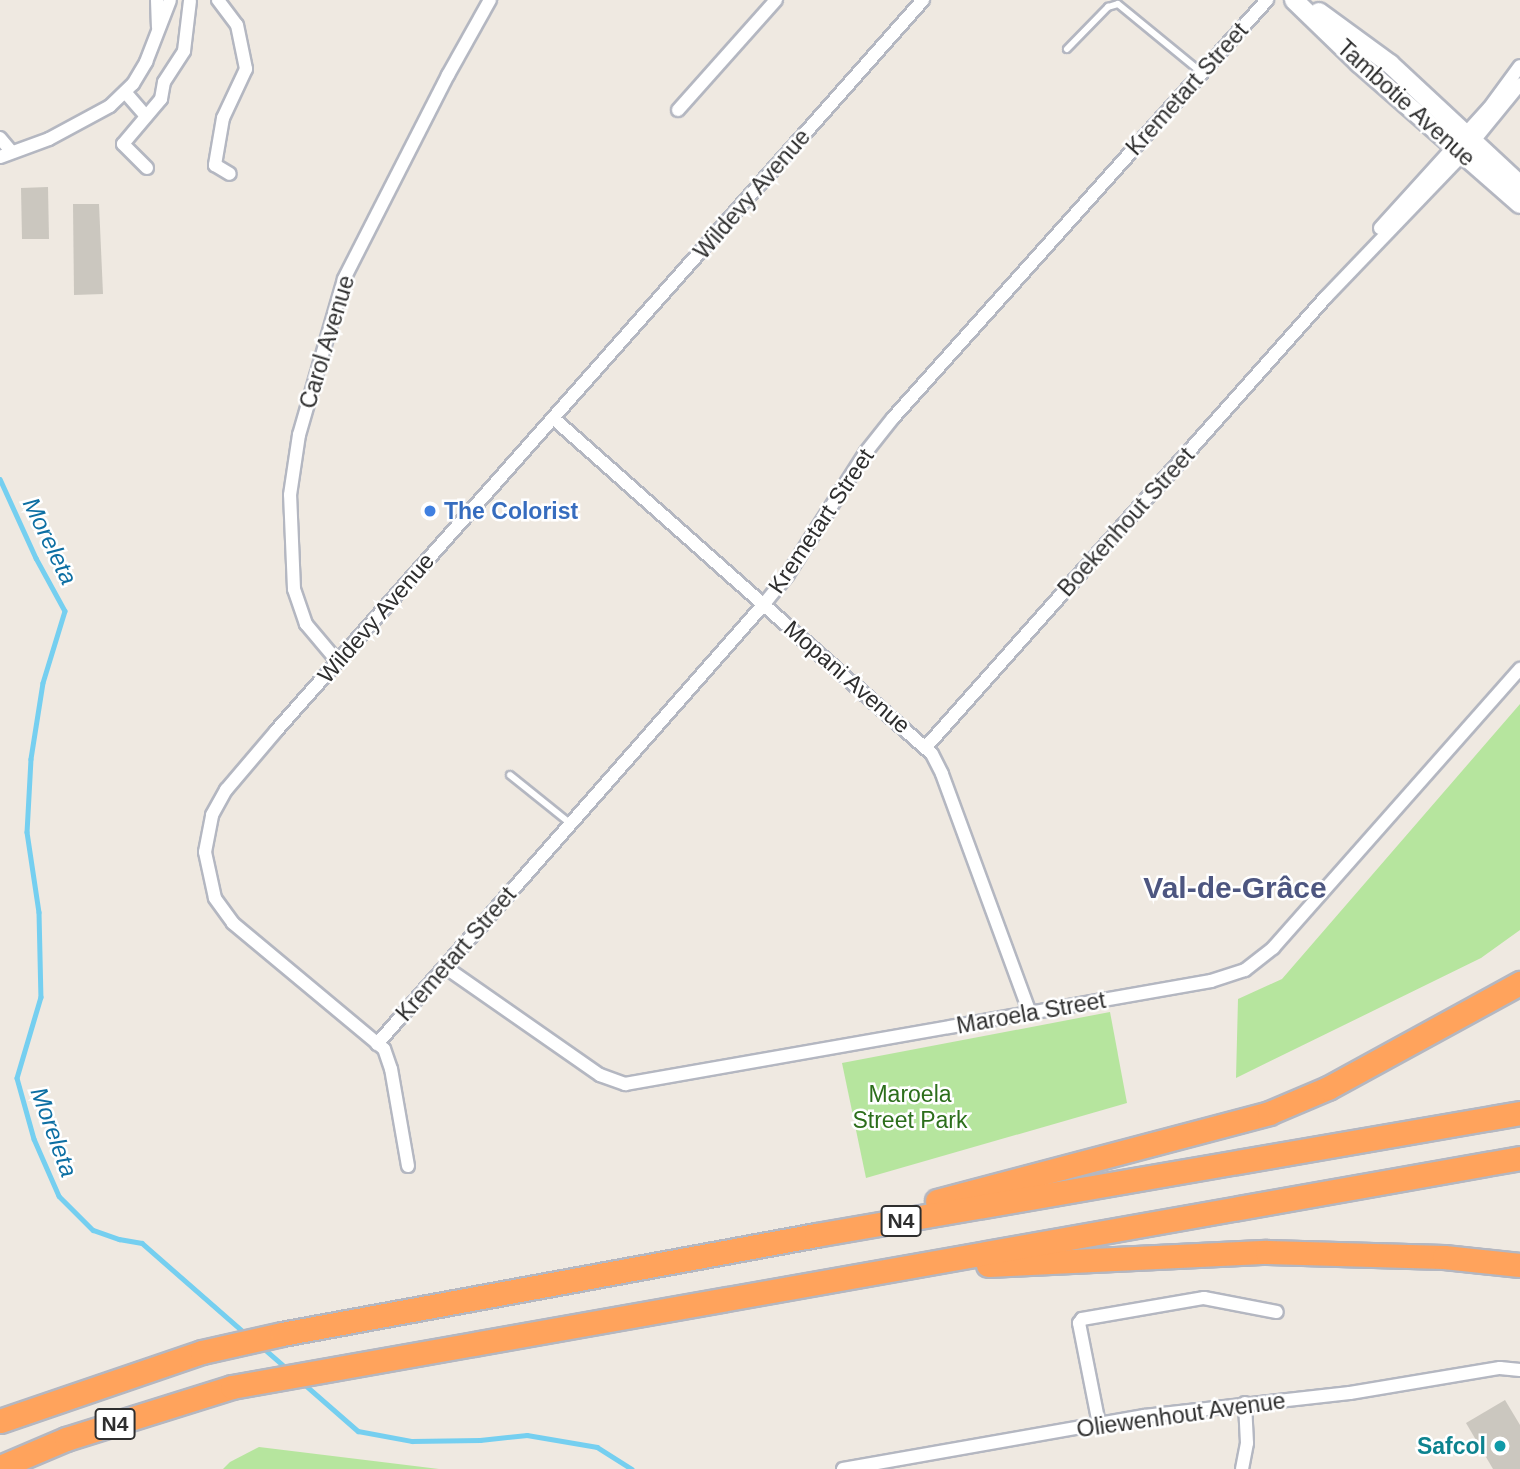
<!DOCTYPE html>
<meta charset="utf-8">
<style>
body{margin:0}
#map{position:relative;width:1520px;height:1469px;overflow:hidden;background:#efe9e1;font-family:Helvetica,sans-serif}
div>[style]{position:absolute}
.green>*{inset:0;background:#b6e59e}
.stream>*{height:4.5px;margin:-2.25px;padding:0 2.25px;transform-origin:2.25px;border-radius:2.25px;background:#75cff0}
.building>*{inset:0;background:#cbc7bf}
.roads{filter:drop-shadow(2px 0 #b4b7c1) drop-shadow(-2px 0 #b4b7c1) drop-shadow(0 2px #b4b7c1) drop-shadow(0 -2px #b4b7c1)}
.lane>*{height:6px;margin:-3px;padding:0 3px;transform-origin:3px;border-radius:3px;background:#fff}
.street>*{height:12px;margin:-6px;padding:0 6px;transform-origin:6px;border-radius:6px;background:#fff}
.secondary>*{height:18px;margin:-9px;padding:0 9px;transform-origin:9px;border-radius:9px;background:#fff}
.highway>*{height:23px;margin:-11.5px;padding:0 11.5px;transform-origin:11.5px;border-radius:11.5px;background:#ffa35c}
.dots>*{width:19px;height:19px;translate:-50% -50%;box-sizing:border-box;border:4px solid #fff;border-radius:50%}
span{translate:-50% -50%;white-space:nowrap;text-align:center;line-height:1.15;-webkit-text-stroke:5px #fff;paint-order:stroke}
.shield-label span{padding:2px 5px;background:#fff;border:2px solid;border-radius:5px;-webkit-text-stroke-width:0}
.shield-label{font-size:21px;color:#2e2e2e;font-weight:700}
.street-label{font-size:23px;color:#2e2e2e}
.shop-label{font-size:23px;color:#366cbe;font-weight:700}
.left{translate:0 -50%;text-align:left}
.park-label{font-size:23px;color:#2c6e1b}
.culture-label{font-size:23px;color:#0d838f;font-weight:700}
.right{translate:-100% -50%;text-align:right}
.water-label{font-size:24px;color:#0d6fa3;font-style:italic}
.district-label{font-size:30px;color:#4d5680;font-weight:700}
</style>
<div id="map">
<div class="green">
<i style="clip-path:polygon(1520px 704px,1520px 930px,1481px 958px,1236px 1078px,1238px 999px,1282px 979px)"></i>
<i style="clip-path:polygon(1110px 1012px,1127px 1103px,866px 1178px,842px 1063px)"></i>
<i style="clip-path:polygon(259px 1447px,439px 1469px,223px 1469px,230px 1462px)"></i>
</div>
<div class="stream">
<i style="left:0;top:479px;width:87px;rotate:65.5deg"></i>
<i style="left:36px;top:558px;width:60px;rotate:61.3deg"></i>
<i style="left:65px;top:611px;width:75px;rotate:107deg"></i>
<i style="left:43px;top:683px;width:77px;rotate:99deg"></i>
<i style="left:31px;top:759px;width:73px;rotate:93.1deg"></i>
<i style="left:27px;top:832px;width:81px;rotate:81.5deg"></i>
<i style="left:39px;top:912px;width:85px;rotate:88.7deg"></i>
<i style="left:41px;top:997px;width:84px;rotate:106.5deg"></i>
<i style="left:17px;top:1078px;width:63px;rotate:74.4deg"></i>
<i style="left:34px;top:1139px;width:62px;rotate:66.3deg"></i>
<i style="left:59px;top:1196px;width:48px;rotate:45deg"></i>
<i style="left:93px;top:1230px;width:28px;rotate:19deg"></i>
<i style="left:119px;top:1239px;width:23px;rotate:10deg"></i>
<i style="left:142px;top:1243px;width:138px;rotate:41.2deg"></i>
<i style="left:261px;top:1346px;width:33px;rotate:41deg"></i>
<i style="left:303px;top:1383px;width:73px;rotate:41.1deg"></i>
<i style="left:358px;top:1431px;width:55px;rotate:10.5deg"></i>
<i style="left:412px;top:1441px;width:68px;rotate:-0.8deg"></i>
<i style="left:480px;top:1440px;width:47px;rotate:-6.1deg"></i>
<i style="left:527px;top:1435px;width:71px;rotate:9.7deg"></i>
<i style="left:597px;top:1447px;width:41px;rotate:32.2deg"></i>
</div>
<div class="building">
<i style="clip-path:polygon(48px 187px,49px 239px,22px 239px,21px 188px)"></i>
<i style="clip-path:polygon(73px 204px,99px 204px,103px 294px,74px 295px)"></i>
<i style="clip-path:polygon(1505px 1400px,1520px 1425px,1520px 1469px,1493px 1469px,1466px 1423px)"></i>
</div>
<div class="roads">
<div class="lane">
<i style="left:1067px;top:49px;width:59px;rotate:-45.7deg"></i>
<i style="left:1108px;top:7px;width:10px;rotate:-17deg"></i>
<i style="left:1118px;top:4px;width:109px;rotate:39.4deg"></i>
<i style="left:510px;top:775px;width:78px;rotate:38.8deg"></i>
</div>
<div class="street">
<i style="left:157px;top:0;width:27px;rotate:88deg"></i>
<i style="left:218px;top:0;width:31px;rotate:53deg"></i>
<i style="left:237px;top:25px;width:45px;rotate:78.4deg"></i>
<i style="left:246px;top:69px;width:54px;rotate:115.1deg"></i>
<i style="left:223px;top:118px;width:48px;rotate:99.7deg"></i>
<i style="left:215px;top:165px;width:17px;rotate:31deg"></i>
<i style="left:125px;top:92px;width:32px;rotate:49deg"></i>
<i style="left:678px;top:110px;width:147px;rotate:-48.3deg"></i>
<i style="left:0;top:138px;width:17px;rotate:50deg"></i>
<i style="left:0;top:157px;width:52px;rotate:-20.2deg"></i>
<i style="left:49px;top:139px;width:69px;rotate:-28.4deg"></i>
<i style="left:110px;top:106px;width:32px;rotate:-44deg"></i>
<i style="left:133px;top:84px;width:26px;rotate:-59deg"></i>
<i style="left:146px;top:62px;width:66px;rotate:-68.8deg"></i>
<i style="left:147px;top:168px;width:34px;rotate:-135deg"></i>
<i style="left:123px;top:144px;width:59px;rotate:-49.8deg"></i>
<i style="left:161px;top:99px;width:17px;rotate:-80deg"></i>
<i style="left:164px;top:82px;width:37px;rotate:-57deg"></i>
<i style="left:184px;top:51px;width:50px;rotate:-83.2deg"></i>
<i style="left:1380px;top:228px;width:162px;rotate:-47.8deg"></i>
<i style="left:1489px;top:108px;width:52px;rotate:-53.6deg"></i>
<i style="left:553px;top:418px;width:506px;rotate:41.56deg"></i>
<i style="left:932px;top:754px;width:22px;rotate:63deg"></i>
<i style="left:942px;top:774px;width:255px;rotate:69.8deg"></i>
<i style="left:338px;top:662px;width:50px;rotate:-130.1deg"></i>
<i style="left:306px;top:624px;width:37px;rotate:-109deg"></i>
<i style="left:294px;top:589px;width:94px;rotate:-92.4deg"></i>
<i style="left:290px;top:495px;width:61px;rotate:-81.5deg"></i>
<i style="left:299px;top:435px;width:162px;rotate:-73.9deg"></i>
<i style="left:344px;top:279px;width:229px;rotate:-63deg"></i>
<i style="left:448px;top:75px;width:86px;rotate:-60.8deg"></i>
<i style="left:926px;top:747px;width:602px;rotate:-48.37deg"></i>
<i style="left:1326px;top:297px;width:198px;rotate:-46.2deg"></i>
<i style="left:1463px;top:154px;width:90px;rotate:-50.8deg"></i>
<i style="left:445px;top:967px;width:189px;rotate:34.9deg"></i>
<i style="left:600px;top:1075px;width:27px;rotate:20deg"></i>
<i style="left:625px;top:1084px;width:595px;rotate:-9.97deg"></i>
<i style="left:1211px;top:981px;width:36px;rotate:-18deg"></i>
<i style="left:1245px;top:970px;width:36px;rotate:-38deg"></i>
<i style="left:1273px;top:948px;width:373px;rotate:-48.5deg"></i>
<i style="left:377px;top:1044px;width:586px;rotate:-48.67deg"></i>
<i style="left:764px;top:604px;width:38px;rotate:-51deg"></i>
<i style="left:788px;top:574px;width:145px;rotate:-57.4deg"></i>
<i style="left:866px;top:452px;width:43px;rotate:-51.5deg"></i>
<i style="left:893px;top:418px;width:561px;rotate:-48.18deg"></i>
<i style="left:408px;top:1166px;width:98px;rotate:-99.9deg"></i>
<i style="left:391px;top:1069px;width:21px;rotate:-109deg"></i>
<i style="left:384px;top:1049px;width:197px;rotate:-140.2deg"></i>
<i style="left:233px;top:923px;width:31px;rotate:-126deg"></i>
<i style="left:215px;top:898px;width:47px;rotate:-102.3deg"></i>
<i style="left:205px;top:852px;width:38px;rotate:-79deg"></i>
<i style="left:212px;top:815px;width:29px;rotate:-61deg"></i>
<i style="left:226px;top:790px;width:77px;rotate:-49.7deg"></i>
<i style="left:276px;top:731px;width:976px;rotate:-48.49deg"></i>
<i style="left:1099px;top:1424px;width:103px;rotate:-101.2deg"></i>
<i style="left:1079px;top:1323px;width:5px;rotate:-53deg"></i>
<i style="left:1082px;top:1319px;width:124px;rotate:-9.8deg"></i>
<i style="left:1204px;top:1298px;width:74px;rotate:10.9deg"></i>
<i style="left:843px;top:1469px;width:306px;rotate:-10deg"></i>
<i style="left:1144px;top:1416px;width:207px;rotate:-6.4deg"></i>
<i style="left:1350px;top:1393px;width:152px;rotate:-9.5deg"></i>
<i style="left:1500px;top:1368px;width:20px;rotate:6deg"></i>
<i style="left:1242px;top:1469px;width:26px;rotate:-79deg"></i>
<i style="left:1247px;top:1443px;width:40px;rotate:-92.9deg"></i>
</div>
<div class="secondary">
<i style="left:1294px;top:0;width:91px;rotate:44.1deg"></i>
<i style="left:1359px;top:63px;width:214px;rotate:41.2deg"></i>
<i style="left:1319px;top:12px;width:88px;rotate:36.2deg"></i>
<i style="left:1390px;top:64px;width:178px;rotate:42.9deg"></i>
</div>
<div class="highway">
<i style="left:937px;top:1201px;width:343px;rotate:-14.8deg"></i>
<i style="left:1269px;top:1113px;width:64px;rotate:-23deg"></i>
<i style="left:1328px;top:1088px;width:219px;rotate:-28.7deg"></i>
<i style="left:988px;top:1265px;width:279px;rotate:-2.7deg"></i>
<i style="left:1267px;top:1252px;width:177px;rotate:1.6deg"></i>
<i style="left:1444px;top:1257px;width:76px;rotate:6deg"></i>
<i style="left:0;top:1421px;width:213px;rotate:-18.9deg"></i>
<i style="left:202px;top:1352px;width:82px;rotate:-12.7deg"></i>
<i style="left:282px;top:1334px;width:543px;rotate:-10.5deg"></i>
<i style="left:816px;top:1235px;width:714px;rotate:-9.83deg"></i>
<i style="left:0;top:1467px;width:72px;rotate:-23deg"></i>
<i style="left:66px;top:1439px;width:174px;rotate:-17.4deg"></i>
<i style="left:232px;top:1387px;width:1308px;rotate:-10.08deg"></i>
</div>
</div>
<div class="dots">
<i style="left:430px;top:511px;background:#3f7fe0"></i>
<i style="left:1500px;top:1446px;background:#0f9aa8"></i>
</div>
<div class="shield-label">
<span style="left:901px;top:1221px">N4</span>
<span style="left:115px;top:1424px">N4</span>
</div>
<div class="street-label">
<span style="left:1187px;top:89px;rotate:-48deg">Kremetart Street</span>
<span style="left:1406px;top:103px;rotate:42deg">Tambotie Avenue</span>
<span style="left:752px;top:194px;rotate:-49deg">Wildevy Avenue</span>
<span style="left:327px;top:342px;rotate:-73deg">Carol Avenue</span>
<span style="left:821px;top:521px;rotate:-56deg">Kremetart Street</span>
<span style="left:1126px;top:522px;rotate:-48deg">Boekenhout Street</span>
<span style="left:376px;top:618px;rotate:-49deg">Wildevy Avenue</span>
<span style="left:847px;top:677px;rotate:41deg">Mopani Avenue</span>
<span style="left:456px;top:954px;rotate:-49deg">Kremetart Street</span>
<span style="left:1031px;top:1013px;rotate:-10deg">Maroela Street</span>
<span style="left:1181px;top:1415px;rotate:-8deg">Oliewenhout Avenue</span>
</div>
<div class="shop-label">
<span class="left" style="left:444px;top:511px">The Colorist</span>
</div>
<div class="park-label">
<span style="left:910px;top:1107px">Maroela<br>Street Park</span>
</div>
<div class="culture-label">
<span class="right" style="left:1486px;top:1446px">Safcol</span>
</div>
<div class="water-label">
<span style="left:50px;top:541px;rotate:64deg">Moreleta</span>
<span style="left:54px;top:1132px;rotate:70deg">Moreleta</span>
</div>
<div class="district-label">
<span style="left:1235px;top:888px">Val-de-Grâce</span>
</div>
</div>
